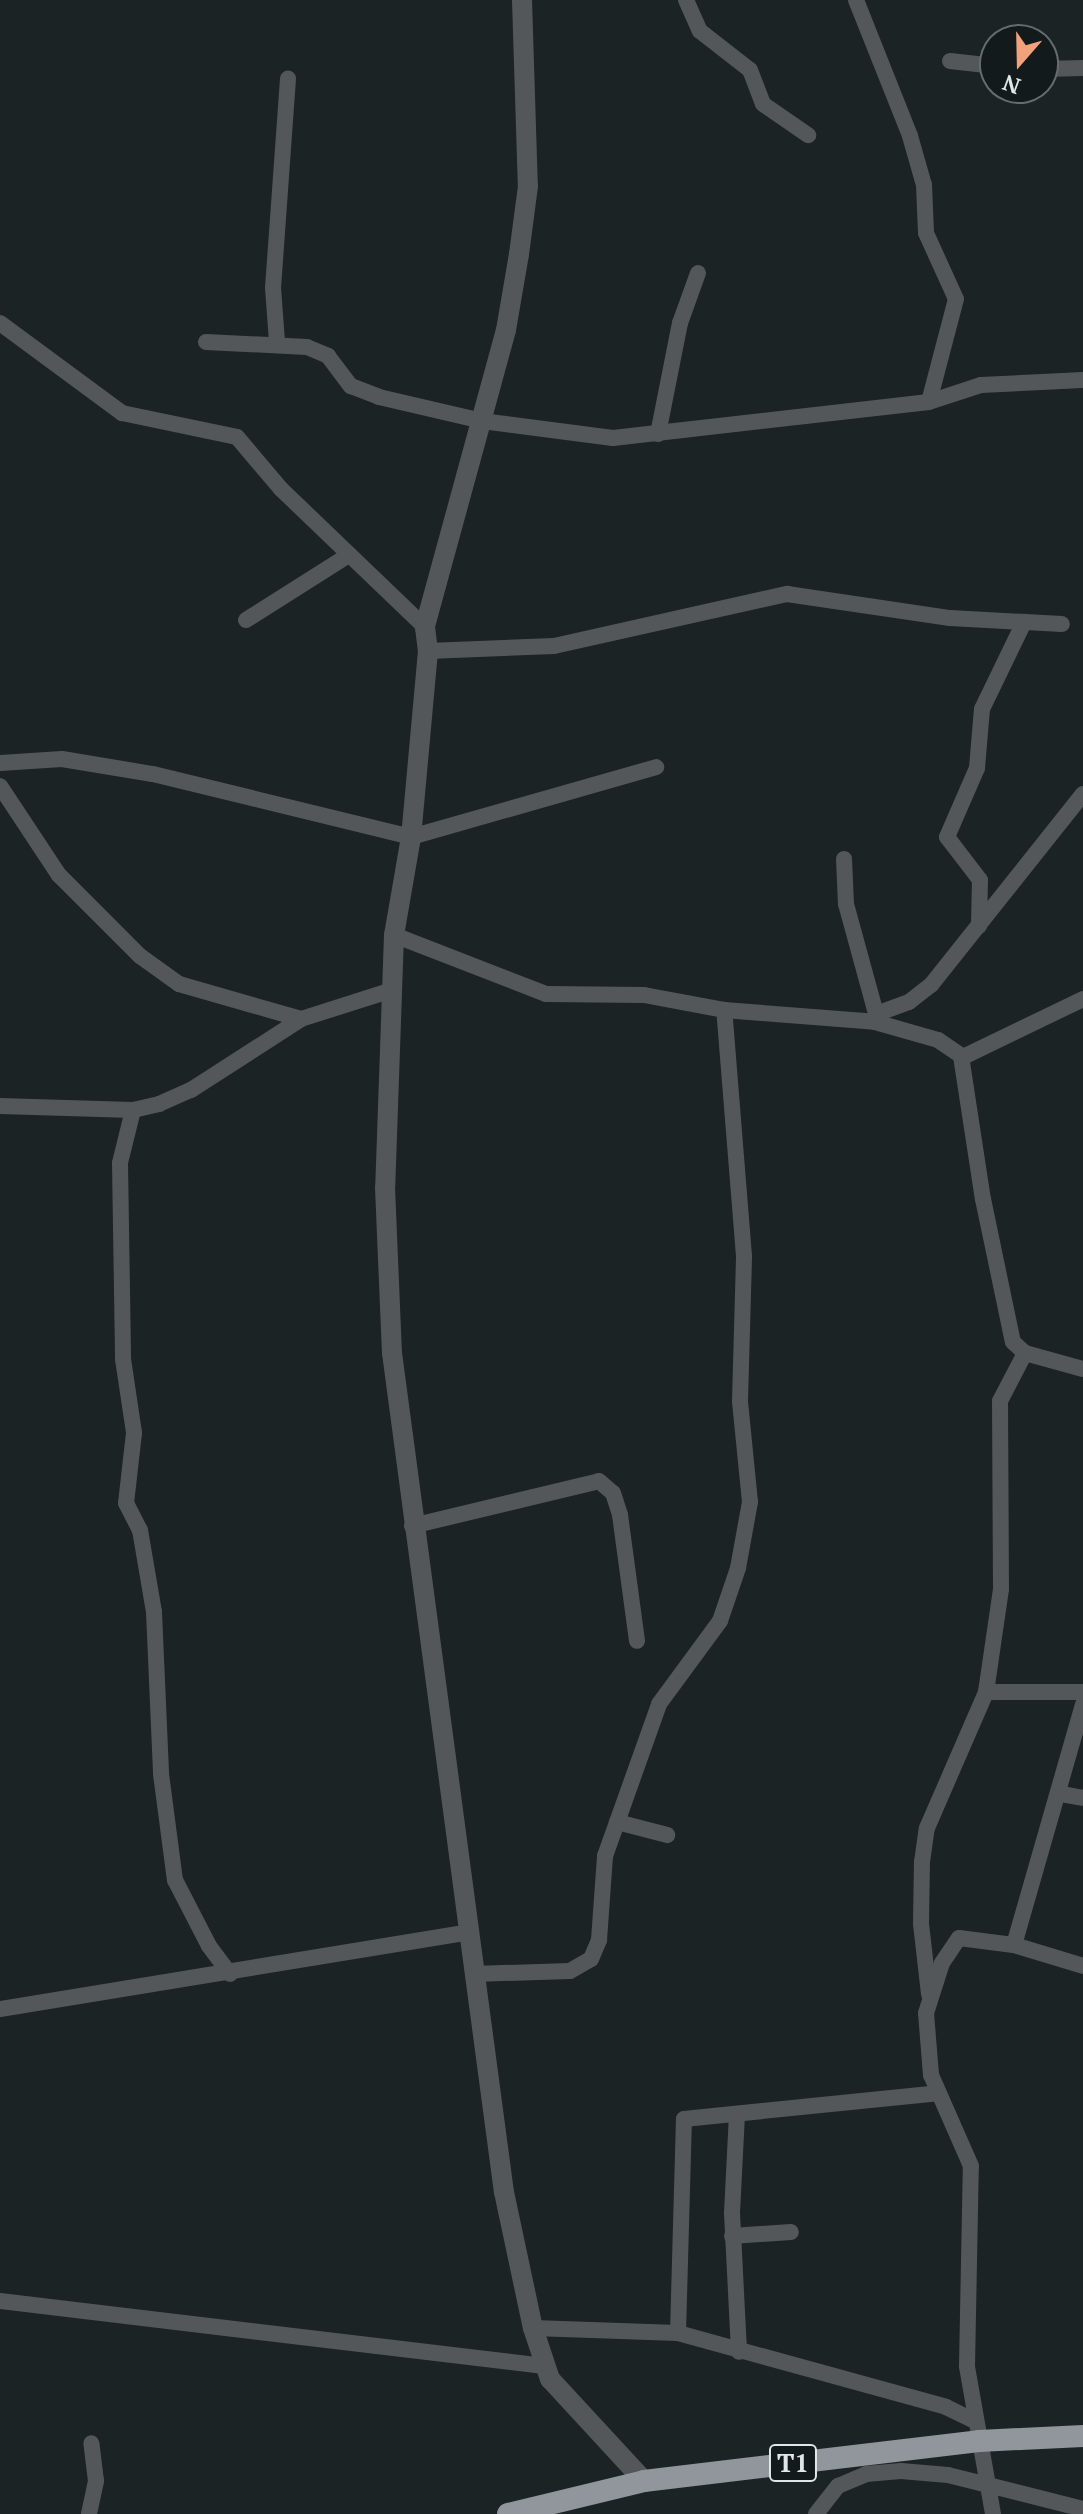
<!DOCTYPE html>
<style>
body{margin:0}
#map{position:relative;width:1083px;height:2514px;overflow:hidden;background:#1c2324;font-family:"PT Serif",serif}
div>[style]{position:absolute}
.minor>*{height:16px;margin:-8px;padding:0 8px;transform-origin:8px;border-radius:8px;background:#545759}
.tertiary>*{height:20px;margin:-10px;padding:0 10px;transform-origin:10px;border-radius:10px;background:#545759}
.trunk>*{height:22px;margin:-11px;padding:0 11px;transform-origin:11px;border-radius:11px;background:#90969b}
span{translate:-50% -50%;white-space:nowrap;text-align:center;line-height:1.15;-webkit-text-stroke:8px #131a1b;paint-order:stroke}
.shield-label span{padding:2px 6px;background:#131a1b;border:2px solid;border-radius:6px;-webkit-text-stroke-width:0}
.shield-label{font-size:26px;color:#e2e6e7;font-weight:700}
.north{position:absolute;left:979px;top:24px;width:80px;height:80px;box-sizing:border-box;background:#131a1b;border:2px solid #666c6d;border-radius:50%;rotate:200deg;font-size:22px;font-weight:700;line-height:32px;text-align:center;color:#e2e6e7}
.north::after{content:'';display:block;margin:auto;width:28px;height:36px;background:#f1a17b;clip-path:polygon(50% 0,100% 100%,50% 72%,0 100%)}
</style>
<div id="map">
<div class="minor">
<i style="left:686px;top:0;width:34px;rotate:66deg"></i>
<i style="left:700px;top:31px;width:63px;rotate:38deg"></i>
<i style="left:750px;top:70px;width:36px;rotate:69deg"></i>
<i style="left:763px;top:104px;width:55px;rotate:34.6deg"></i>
<i style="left:856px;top:0;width:146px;rotate:68.3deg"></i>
<i style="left:910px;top:136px;width:51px;rotate:74.1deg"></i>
<i style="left:924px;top:185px;width:48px;rotate:87.6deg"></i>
<i style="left:926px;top:233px;width:72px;rotate:65.6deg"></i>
<i style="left:956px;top:299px;width:106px;rotate:104.7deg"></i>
<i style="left:950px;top:61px;width:45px;rotate:6.3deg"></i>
<i style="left:1043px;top:69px;width:40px;rotate:-1.4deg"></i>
<i style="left:0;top:323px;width:152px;rotate:36.4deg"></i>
<i style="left:122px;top:413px;width:117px;rotate:11.8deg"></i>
<i style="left:237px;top:437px;width:68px;rotate:49.8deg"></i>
<i style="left:281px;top:489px;width:199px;rotate:43.8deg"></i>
<i style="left:206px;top:342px;width:101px;rotate:2.8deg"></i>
<i style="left:307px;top:347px;width:23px;rotate:23deg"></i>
<i style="left:328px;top:356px;width:38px;rotate:53deg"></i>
<i style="left:351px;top:386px;width:30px;rotate:21deg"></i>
<i style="left:379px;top:397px;width:106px;rotate:13.1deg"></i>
<i style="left:482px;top:421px;width:132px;rotate:7.4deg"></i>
<i style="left:613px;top:438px;width:318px;rotate:-6.5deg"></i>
<i style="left:929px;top:402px;width:55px;rotate:-18.1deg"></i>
<i style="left:981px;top:385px;width:102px;rotate:-2.8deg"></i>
<i style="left:277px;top:342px;width:54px;rotate:-94.2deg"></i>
<i style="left:273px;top:288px;width:210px;rotate:-85.9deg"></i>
<i style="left:658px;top:434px;width:113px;rotate:-78.8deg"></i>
<i style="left:680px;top:323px;width:53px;rotate:-70.2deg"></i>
<i style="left:246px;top:620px;width:122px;rotate:-32.3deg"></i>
<i style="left:428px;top:651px;width:126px;rotate:-2.3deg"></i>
<i style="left:554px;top:646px;width:239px;rotate:-12.6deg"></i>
<i style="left:787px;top:594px;width:165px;rotate:8.4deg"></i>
<i style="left:950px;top:618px;width:112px;rotate:3.1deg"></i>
<i style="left:0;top:763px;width:62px;rotate:-3.7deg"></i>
<i style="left:62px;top:759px;width:92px;rotate:9.4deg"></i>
<i style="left:153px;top:774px;width:266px;rotate:13.7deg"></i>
<i style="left:411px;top:837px;width:255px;rotate:-15.9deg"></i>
<i style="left:0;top:786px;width:107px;rotate:56.5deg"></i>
<i style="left:59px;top:875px;width:115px;rotate:45deg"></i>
<i style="left:140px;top:956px;width:48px;rotate:35.7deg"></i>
<i style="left:179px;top:984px;width:127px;rotate:16deg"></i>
<i style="left:301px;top:1019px;width:92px;rotate:-17.7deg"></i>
<i style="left:844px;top:859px;width:45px;rotate:87.5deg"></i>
<i style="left:846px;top:904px;width:114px;rotate:74.7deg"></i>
<i style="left:979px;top:926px;width:46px;rotate:-88.8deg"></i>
<i style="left:980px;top:880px;width:54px;rotate:-127.5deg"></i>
<i style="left:947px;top:837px;width:75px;rotate:-66.5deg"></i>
<i style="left:977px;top:768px;width:59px;rotate:-85.2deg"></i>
<i style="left:982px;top:709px;width:97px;rotate:-64.2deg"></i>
<i style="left:394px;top:935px;width:163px;rotate:21.2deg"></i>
<i style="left:546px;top:994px;width:98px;rotate:0.6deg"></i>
<i style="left:644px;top:995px;width:81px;rotate:10.6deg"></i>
<i style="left:724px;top:1010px;width:151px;rotate:4.5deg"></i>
<i style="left:875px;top:1022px;width:66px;rotate:15.9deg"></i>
<i style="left:938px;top:1040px;width:30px;rotate:34deg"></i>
<i style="left:963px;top:1057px;width:133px;rotate:-25.8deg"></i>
<i style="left:875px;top:1022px;width:8px;rotate:-83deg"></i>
<i style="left:876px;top:1014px;width:35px;rotate:-20deg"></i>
<i style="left:909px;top:1002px;width:28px;rotate:-38deg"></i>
<i style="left:931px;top:985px;width:244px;rotate:-51.5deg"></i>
<i style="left:961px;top:1056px;width:145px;rotate:81.3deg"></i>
<i style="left:983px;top:1199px;width:146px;rotate:78.2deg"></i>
<i style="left:1013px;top:1342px;width:16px;rotate:43deg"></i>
<i style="left:1025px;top:1353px;width:60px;rotate:15.4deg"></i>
<i style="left:0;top:1106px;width:133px;rotate:1.7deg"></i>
<i style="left:133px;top:1110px;width:27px;rotate:-13deg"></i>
<i style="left:159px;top:1104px;width:35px;rotate:-24deg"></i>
<i style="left:191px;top:1090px;width:131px;rotate:-32.8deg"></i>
<i style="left:133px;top:1110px;width:55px;rotate:103.8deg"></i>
<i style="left:120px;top:1163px;width:196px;rotate:89.1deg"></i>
<i style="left:123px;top:1359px;width:75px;rotate:81.5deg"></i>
<i style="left:134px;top:1433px;width:70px;rotate:96.5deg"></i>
<i style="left:126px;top:1503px;width:30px;rotate:63deg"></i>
<i style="left:140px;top:1530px;width:83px;rotate:80.3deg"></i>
<i style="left:154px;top:1612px;width:162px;rotate:87.5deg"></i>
<i style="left:161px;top:1774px;width:107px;rotate:82.5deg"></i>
<i style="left:175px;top:1880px;width:74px;rotate:62.7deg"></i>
<i style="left:209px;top:1946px;width:35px;rotate:53deg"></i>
<i style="left:412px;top:1526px;width:192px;rotate:-13.5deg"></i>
<i style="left:599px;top:1481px;width:18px;rotate:41deg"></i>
<i style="left:613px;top:1493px;width:23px;rotate:72deg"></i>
<i style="left:620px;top:1515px;width:127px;rotate:82.3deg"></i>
<i style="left:986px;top:1692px;width:97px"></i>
<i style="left:1061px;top:1794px;width:22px;rotate:10deg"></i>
<i style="left:617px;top:1822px;width:52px;rotate:14.6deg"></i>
<i style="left:1014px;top:1945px;width:250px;rotate:-74deg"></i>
<i style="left:474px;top:1974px;width:96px;rotate:-1.8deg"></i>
<i style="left:570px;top:1971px;width:24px;rotate:-30deg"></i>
<i style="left:591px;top:1959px;width:21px;rotate:-67deg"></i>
<i style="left:599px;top:1940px;width:84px;rotate:-85.9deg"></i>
<i style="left:605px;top:1856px;width:161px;rotate:-70.4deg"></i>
<i style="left:659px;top:1704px;width:103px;rotate:-53.7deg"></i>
<i style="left:720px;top:1621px;width:56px;rotate:-71.2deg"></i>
<i style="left:738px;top:1568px;width:67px;rotate:-79.7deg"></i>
<i style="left:750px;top:1502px;width:101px;rotate:-95.7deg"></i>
<i style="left:740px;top:1401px;width:145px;rotate:-88.4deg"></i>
<i style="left:744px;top:1256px;width:247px;rotate:-94.6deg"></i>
<i style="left:929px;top:1994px;width:70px;rotate:-96.5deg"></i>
<i style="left:921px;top:1924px;width:62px;rotate:-89.1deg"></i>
<i style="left:922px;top:1862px;width:34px;rotate:-82deg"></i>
<i style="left:927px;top:1828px;width:148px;rotate:-66.5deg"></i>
<i style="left:986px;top:1692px;width:104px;rotate:-81.7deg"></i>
<i style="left:1001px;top:1589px;width:188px;rotate:-90.3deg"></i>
<i style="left:1000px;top:1401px;width:54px;rotate:-62.5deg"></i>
<i style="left:0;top:2009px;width:475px;rotate:-9.3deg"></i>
<i style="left:737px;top:2114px;width:99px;rotate:92.9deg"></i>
<i style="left:732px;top:2213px;width:139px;rotate:87.1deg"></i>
<i style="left:732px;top:2236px;width:59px;rotate:-3.9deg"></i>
<i style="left:0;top:2301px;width:548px;rotate:6.81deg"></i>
<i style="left:533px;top:2328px;width:145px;rotate:2deg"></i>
<i style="left:678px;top:2333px;width:278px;rotate:15.4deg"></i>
<i style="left:946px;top:2407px;width:30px;rotate:26deg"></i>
<i style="left:678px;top:2333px;width:214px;rotate:-88.4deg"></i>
<i style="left:684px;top:2119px;width:255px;rotate:-5.8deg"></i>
<i style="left:89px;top:2514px;width:34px;rotate:-78deg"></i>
<i style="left:96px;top:2481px;width:38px;rotate:-97deg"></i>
<i style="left:816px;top:2514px;width:36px;rotate:-52deg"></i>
<i style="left:838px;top:2486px;width:30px;rotate:-23deg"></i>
<i style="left:866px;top:2474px;width:35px;rotate:-5deg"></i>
<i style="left:901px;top:2471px;width:47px;rotate:4.9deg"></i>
<i style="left:948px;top:2475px;width:139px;rotate:14.1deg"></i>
<i style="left:993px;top:2514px;width:150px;rotate:-100deg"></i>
<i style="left:967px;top:2366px;width:200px;rotate:-88.9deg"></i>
<i style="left:971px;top:2166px;width:99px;rotate:-113.7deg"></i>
<i style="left:931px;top:2075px;width:62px;rotate:-94.6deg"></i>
<i style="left:926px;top:2013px;width:52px;rotate:-72.3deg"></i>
<i style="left:942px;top:1963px;width:30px;rotate:-56deg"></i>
<i style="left:959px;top:1938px;width:55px;rotate:7.3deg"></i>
<i style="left:1014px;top:1945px;width:72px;rotate:16.9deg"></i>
</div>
<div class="tertiary">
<i style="left:522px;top:0;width:186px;rotate:88.2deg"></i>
<i style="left:528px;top:186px;width:69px;rotate:97.5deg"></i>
<i style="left:519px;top:254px;width:77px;rotate:99.7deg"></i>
<i style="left:506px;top:330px;width:308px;rotate:105.3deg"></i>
<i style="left:425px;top:627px;width:24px;rotate:83deg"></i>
<i style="left:428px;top:651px;width:187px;rotate:95.2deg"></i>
<i style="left:411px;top:837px;width:99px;rotate:99.8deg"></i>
<i style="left:394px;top:935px;width:252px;rotate:92deg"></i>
<i style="left:385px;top:1187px;width:166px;rotate:87.6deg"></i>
<i style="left:392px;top:1353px;width:846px;rotate:82.4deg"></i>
<i style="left:504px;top:2192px;width:139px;rotate:78deg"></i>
<i style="left:533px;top:2328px;width:54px;rotate:71.6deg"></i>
<i style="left:550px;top:2379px;width:139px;rotate:47.3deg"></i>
</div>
<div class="trunk">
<i style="left:508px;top:2514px;width:140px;rotate:-13.6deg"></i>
<i style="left:644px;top:2481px;width:337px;rotate:-6.8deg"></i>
<i style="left:979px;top:2441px;width:104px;rotate:-2.8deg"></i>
</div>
<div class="shield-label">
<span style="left:793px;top:2463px">T1</span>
</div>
<div class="north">N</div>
</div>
